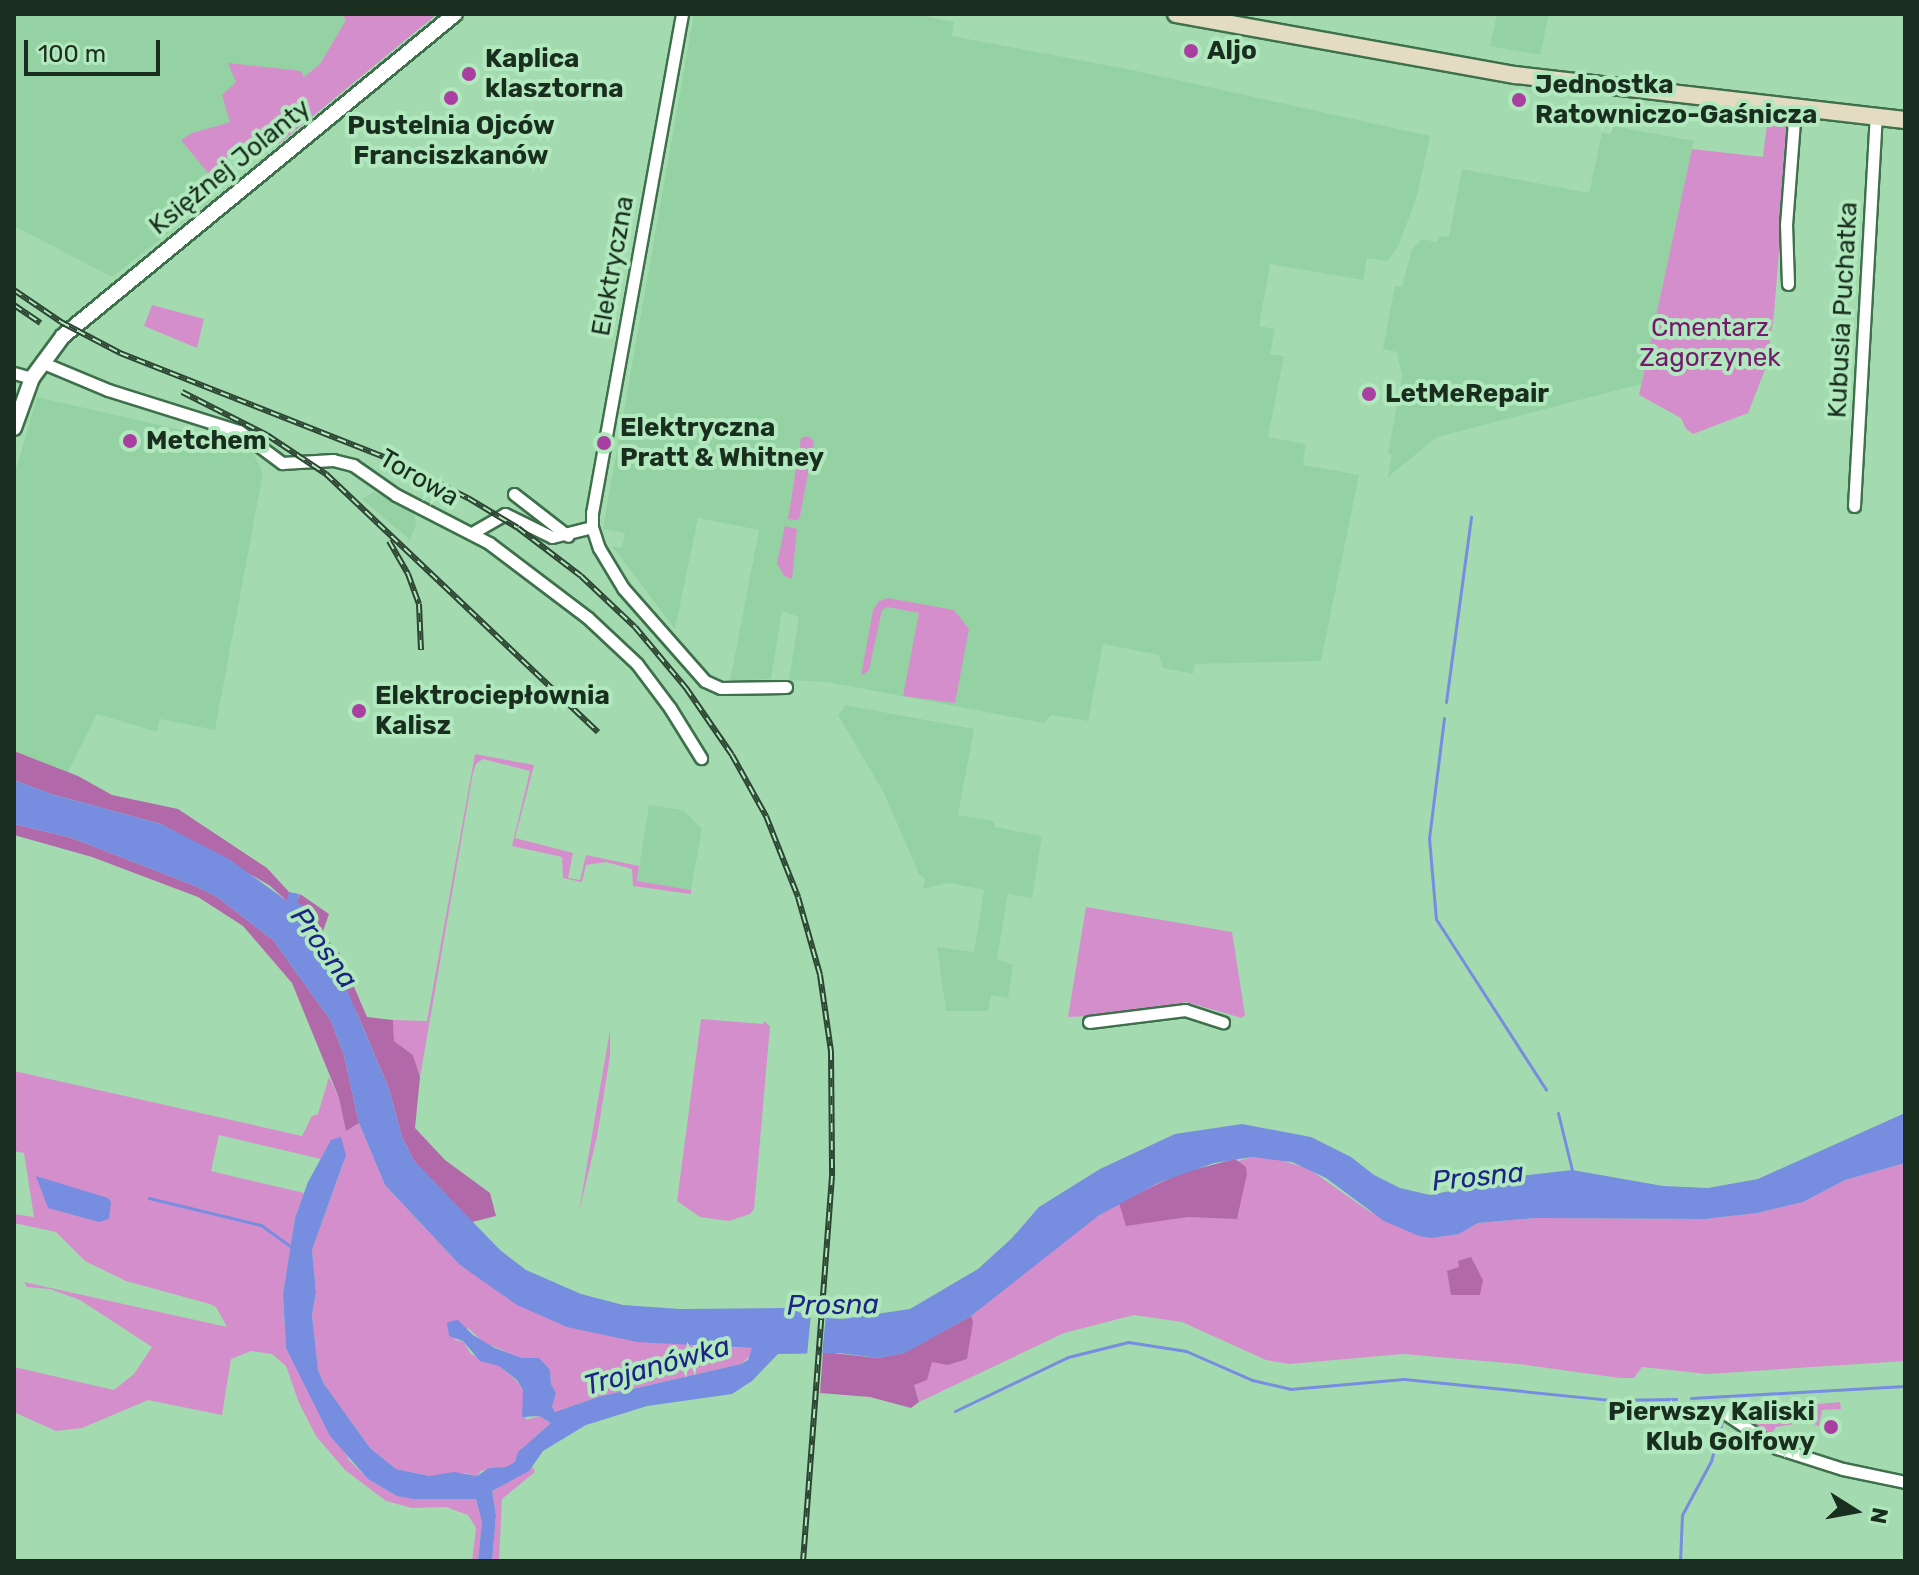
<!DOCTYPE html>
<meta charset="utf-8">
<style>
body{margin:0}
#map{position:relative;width:1919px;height:1575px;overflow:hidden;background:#a4dab0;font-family:Rubik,sans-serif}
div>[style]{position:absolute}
.built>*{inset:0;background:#95d2a3}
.green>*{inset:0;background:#d58ecc}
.forest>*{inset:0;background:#b269aa}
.water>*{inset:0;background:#768de0}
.pier>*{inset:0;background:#a4dab0}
.stream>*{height:3px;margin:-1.5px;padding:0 1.5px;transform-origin:1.5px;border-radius:1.5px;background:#768de0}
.roads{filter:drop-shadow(2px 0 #3e704b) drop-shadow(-2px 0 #3e704b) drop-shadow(0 2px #3e704b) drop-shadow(0 -2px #3e704b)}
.minor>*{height:11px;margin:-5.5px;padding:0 5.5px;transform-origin:5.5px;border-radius:5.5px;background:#fff}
.tertiary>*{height:14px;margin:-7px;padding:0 7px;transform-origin:7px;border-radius:7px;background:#fff}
.secondary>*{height:16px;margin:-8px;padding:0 8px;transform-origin:8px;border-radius:8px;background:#e3dbc2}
.rail>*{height:6px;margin-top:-3px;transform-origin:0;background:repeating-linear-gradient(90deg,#b1e8bd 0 9px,#2c4532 0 18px);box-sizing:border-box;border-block:2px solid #2c4532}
.dots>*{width:22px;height:22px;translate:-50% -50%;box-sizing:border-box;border:4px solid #b1e8bd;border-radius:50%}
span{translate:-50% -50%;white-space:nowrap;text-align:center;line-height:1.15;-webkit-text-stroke:8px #b1e8bd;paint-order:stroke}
.poi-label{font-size:26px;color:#192e1e;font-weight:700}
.left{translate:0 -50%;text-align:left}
.right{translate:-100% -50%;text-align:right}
.street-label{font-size:26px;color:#192e1e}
.park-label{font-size:26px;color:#74196e}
.water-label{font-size:28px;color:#1d2484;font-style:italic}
.frame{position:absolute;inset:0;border:16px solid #192e1e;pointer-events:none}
.north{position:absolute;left:1815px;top:1471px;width:80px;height:80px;-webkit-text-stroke:6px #b1e8bd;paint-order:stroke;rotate:101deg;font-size:22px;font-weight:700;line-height:32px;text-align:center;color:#192e1e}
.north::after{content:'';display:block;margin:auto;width:28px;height:36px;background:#192e1e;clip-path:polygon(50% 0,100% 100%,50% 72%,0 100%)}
.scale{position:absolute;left:24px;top:40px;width:136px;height:36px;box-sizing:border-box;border:4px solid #192e1e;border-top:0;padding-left:10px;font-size:24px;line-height:28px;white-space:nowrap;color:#192e1e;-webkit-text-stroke:6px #b1e8bd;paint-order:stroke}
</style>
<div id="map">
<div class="built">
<i style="clip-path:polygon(14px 14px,341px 14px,346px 20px,320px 64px,304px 77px,300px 71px,229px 64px,236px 82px,222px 95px,231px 122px,192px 133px,182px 140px,208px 173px,197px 183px,211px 200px,112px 277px,14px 226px)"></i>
<i style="clip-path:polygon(694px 14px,913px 14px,954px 22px,952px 36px,1132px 70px,1430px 136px,1417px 196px,1398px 247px,1387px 261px,1367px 258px,1363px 280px,1270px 264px,1259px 326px,1275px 329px,1270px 354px,1284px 356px,1268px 437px,1306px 444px,1303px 465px,1359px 475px,1321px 661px,1195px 664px,1193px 674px,1163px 668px,1159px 655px,1103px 644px,1088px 721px,1051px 715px,1044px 723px,827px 682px,789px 680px,799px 617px,782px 611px,771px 679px,730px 681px,759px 530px,698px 518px,675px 629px,612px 546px,622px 548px,625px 533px,603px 529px)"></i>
<i style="clip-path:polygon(1497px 14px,1549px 14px,1540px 55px,1490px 46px)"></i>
<i style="clip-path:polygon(1613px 126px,1694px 141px,1641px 384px,1437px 437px,1388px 477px,1392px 455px,1388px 454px,1402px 377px,1397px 352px,1383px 349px,1395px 286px,1402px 287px,1412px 249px,1422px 239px,1437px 242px,1439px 236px,1449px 237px,1462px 169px,1589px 193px,1602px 133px,1611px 134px)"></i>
<i style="clip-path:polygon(37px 397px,229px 441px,252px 451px,263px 473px,215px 730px,160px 719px,157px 732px,97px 714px,68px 772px,14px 751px,14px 476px)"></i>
<i style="clip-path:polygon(374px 492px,414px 511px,416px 525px,410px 540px,362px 499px)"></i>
<i style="clip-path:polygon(845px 705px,974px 729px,958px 815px,994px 821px,995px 827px,1042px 836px,1032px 898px,1008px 894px,997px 959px,1013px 965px,1008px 998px,991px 995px,988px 1011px,946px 1011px,937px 947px,974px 952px,984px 890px,949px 883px,923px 889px,925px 879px,919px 874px,884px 793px,838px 715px)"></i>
<i style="clip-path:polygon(649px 805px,683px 810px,702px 829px,691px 890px,637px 881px)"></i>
</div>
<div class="green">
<i style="clip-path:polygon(341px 14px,437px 14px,279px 144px,268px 136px,245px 143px,208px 173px,181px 140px,192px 133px,230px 122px,222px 95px,236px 82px,228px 63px,301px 71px,304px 77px,320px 64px,346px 20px)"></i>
<i style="clip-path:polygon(1767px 124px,1789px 126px,1774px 314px,1766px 367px,1748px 413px,1693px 434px,1686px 429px,1681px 418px,1639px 395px,1692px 149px,1763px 157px)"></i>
<i style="clip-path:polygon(152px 305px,204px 319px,197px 348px,144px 326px)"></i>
<i style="clip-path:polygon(808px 436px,814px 441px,800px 516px,798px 520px,788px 519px,801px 438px)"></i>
<i style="clip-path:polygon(785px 526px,797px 529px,792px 579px,784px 576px,777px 563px)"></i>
<i style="clip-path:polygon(888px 598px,954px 610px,969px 629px,955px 703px,903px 696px,919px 613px,887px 607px,882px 610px,869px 670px,861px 676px,873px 610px,879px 601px)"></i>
<i style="clip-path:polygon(475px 754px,534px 765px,515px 838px,573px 853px,568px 878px,580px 880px,586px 855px,639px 866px,637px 881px,691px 890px,691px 894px,633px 886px,632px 869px,606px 862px,586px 865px,582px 882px,563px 878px,562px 857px,512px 846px,530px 771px,483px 759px,476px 764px,473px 773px,420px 1077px,413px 1055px,394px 1041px,393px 1020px,427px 1021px)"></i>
<i style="clip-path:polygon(1086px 907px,1232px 932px,1245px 1015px,1242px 1018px,1186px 1002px,1112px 1015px,1068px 1017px)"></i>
<i style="clip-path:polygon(701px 1019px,763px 1024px,764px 1021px,770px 1026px,754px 1209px,750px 1214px,729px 1221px,700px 1217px,677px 1201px)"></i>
<i style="clip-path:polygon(610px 1030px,610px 1056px,597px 1137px,579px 1211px)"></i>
<i style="clip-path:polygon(14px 1071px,302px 1136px,312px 1116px,318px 1114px,329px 1077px,339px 1098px,346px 1130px,359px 1123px,385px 1185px,460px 1265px,474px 1274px,713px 1347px,752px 1348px,751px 1355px,741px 1364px,598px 1397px,555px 1412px,552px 1407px,556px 1393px,551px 1384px,550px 1370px,483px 1342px,468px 1328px,454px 1340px,463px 1341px,471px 1354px,499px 1366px,516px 1380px,523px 1390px,526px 1420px,539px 1416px,551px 1423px,524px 1447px,515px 1462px,507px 1467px,481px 1471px,477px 1476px,464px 1473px,429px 1476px,396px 1469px,370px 1448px,324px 1384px,318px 1370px,312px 1315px,316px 1292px,312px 1250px,344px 1161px,331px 1140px,321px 1159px,219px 1135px,211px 1171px,304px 1193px,295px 1218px,283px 1294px,286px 1348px,349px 1460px,368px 1479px,397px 1496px,476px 1499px,482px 1522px,478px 1561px,472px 1561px,476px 1528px,468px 1515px,446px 1507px,412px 1508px,386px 1501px,345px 1470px,316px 1436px,299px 1403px,286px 1366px,272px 1354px,251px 1351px,231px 1359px,222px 1415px,148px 1400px,82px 1428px,56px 1431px,16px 1413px,14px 1367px,114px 1390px,134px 1374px,152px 1347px,80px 1300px,50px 1289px,27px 1287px,24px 1282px,227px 1327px,216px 1307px,210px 1304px,126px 1281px,85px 1261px,56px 1232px,14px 1223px,14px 1214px,34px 1217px,24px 1153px,14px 1151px)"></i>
<i style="clip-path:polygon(1252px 1157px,1274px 1158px,1309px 1169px,1370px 1212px,1432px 1238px,1459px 1234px,1478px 1223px,1536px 1218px,1705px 1219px,1757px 1213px,1803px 1202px,1845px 1180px,1905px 1163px,1905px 1361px,1707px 1374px,1642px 1367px,1634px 1378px,1620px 1378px,1518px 1364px,1403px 1354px,1289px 1364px,1266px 1360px,1182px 1322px,1134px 1315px,1064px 1333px,919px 1402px,905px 1353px,971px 1316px,1073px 1232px,1119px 1203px,1158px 1183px)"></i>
<i style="clip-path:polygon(1840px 1402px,1841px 1409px,1822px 1410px,1819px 1426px,1797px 1418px,1794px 1424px,1776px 1427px,1766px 1441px,1732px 1412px)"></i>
<i style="clip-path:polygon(533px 1467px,535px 1472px,502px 1499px,499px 1561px,492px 1561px,496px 1515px,492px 1491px)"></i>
</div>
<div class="forest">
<i style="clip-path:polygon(14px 751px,78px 776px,112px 795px,178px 809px,267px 868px,289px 892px,288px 902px,269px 885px,161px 824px,51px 794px,14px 780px)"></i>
<i style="clip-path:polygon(14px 824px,72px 838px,195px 886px,217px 897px,273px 940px,331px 1021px,344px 1055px,359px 1123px,346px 1131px,339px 1098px,292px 983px,243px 926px,198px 897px,92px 857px,14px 835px)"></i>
<i style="clip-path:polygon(300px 894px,329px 914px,322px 934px,340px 954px,367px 1017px,393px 1020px,394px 1041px,413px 1055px,420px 1077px,415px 1128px,445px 1160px,490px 1193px,496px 1216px,472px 1222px,414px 1161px,402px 1137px,389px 1089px,357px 1013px,308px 943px,305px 924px,314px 915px,297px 903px)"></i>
<i style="clip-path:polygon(1235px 1159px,1246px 1167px,1247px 1174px,1237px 1219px,1188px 1217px,1126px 1226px,1119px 1203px,1181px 1173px)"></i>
<i style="clip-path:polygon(1471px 1257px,1483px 1280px,1480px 1295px,1451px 1295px,1447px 1271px,1459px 1267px,1458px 1261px)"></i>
<i style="clip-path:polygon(971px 1316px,973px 1322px,967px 1359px,948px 1365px,932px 1362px,927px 1380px,914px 1385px,919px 1402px,911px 1408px,870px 1397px,820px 1393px,823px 1352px,878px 1358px,904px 1353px)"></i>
</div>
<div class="water">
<i style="clip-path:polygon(14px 780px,51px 794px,161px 824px,229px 859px,287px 901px,289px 892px,299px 894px,298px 903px,314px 912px,305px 924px,310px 930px,308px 943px,312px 947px,320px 945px,334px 959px,389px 1089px,402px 1137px,414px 1161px,500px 1250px,526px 1270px,581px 1294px,623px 1305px,680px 1309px,790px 1308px,809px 1317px,843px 1319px,910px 1309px,978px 1269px,1012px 1238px,1039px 1207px,1100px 1169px,1175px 1134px,1242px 1124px,1311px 1137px,1351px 1157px,1374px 1175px,1400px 1188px,1430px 1195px,1460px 1189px,1478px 1181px,1572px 1170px,1663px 1186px,1708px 1188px,1758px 1179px,1905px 1113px,1905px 1163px,1845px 1180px,1803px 1202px,1757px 1213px,1705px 1219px,1536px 1218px,1478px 1223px,1459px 1234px,1432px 1238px,1419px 1236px,1384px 1221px,1326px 1178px,1292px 1162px,1252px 1157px,1214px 1163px,1158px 1183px,1098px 1216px,971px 1316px,905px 1353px,878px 1358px,839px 1353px,778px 1354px,752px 1381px,732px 1394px,647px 1406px,586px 1425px,543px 1451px,529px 1471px,492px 1491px,496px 1515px,492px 1561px,478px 1561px,482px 1522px,476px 1499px,413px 1499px,397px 1496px,368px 1479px,330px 1436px,286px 1348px,283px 1294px,295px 1218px,308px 1182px,331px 1140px,341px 1137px,346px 1155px,312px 1250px,316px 1292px,312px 1315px,318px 1370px,324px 1384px,370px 1448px,396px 1469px,429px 1476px,454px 1472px,477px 1476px,489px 1468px,506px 1467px,515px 1462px,518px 1452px,551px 1423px,539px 1416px,522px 1417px,523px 1390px,517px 1380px,499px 1366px,480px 1361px,463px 1341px,449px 1336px,447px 1323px,452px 1321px,458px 1320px,473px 1335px,495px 1348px,522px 1358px,539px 1358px,550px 1370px,551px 1384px,556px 1393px,552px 1407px,555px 1412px,598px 1397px,741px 1364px,748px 1360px,752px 1348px,637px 1342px,567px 1327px,517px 1305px,460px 1265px,385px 1185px,359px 1123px,344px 1055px,331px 1021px,273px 940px,217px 897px,195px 886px,72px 838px,14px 824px)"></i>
<i style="clip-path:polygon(36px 1176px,108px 1198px,111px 1202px,109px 1219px,99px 1222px,48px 1208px)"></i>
</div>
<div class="pier">
<i style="clip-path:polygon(811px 1313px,826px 1314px,822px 1356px,807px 1356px)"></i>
</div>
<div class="stream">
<i style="left:1446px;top:702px;width:187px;rotate:-82.3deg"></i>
<i style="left:1444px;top:718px;width:121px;rotate:97.1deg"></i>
<i style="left:1429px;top:838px;width:81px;rotate:85.1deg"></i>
<i style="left:1436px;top:919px;width:203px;rotate:57.2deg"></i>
<i style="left:1558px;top:1113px;width:59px;rotate:76.2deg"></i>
<i style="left:149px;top:1198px;width:115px;rotate:13.6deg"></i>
<i style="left:261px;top:1225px;width:36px;rotate:36deg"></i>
<i style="left:1691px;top:1398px;width:214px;rotate:-3.2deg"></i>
<i style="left:955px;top:1411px;width:125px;rotate:-25.5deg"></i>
<i style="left:1068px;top:1357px;width:62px;rotate:-14deg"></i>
<i style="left:1128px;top:1342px;width:59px;rotate:8.8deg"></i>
<i style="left:1186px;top:1351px;width:72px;rotate:23.7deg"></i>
<i style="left:1252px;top:1380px;width:39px;rotate:13deg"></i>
<i style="left:1290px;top:1389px;width:114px;rotate:-5deg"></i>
<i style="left:1404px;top:1379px;width:209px;rotate:5.8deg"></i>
<i style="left:1612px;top:1400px;width:64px;rotate:-0.9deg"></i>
<i style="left:1680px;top:1561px;width:46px;rotate:-87.5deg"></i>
<i style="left:1682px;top:1515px;width:61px;rotate:-61.8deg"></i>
<i style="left:1711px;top:1461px;width:41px;rotate:-74.6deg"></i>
</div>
<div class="roads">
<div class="minor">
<i style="left:682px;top:14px;width:507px;rotate:100.22deg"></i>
<i style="left:592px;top:513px;width:14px;rotate:90deg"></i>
<i style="left:592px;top:527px;width:22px;rotate:72deg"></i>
<i style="left:599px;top:548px;width:47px;rotate:59deg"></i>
<i style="left:623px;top:588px;width:124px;rotate:48.6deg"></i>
<i style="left:705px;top:681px;width:17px;rotate:24deg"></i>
<i style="left:721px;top:688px;width:65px;rotate:-0.9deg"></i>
<i style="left:1788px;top:284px;width:59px;rotate:-91.9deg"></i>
<i style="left:1786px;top:225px;width:117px;rotate:-85.6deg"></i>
<i style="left:41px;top:362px;width:73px;rotate:22.7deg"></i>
<i style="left:108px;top:390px;width:137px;rotate:17.4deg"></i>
<i style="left:239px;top:431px;width:54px;rotate:36.7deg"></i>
<i style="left:282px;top:463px;width:51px;rotate:-3.4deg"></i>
<i style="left:333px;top:460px;width:21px;rotate:14deg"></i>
<i style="left:353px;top:465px;width:52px;rotate:34.9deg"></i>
<i style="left:396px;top:495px;width:105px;rotate:27.3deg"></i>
<i style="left:489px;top:543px;width:124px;rotate:37.1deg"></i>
<i style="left:588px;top:618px;width:67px;rotate:43.2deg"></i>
<i style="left:637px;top:664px;width:55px;rotate:53.1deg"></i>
<i style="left:670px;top:708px;width:59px;rotate:58.2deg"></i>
<i style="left:14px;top:373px;width:19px;rotate:16deg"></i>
<i style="left:514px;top:494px;width:68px;rotate:37.9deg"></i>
<i style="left:1854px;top:506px;width:390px;rotate:-86.8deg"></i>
<i style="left:472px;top:533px;width:38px;rotate:-30deg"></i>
<i style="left:505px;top:514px;width:52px;rotate:26.1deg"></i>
<i style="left:552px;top:537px;width:41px;rotate:-14deg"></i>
<i style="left:1089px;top:1022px;width:97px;rotate:-7.1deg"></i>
<i style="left:1185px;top:1010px;width:40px;rotate:18deg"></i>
<i style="left:1720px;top:1410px;width:69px;rotate:33.7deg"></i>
<i style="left:1777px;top:1448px;width:69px;rotate:17.7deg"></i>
<i style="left:1843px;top:1469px;width:63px;rotate:11.8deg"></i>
</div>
<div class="tertiary">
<i style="left:14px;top:428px;width:53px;rotate:-70.2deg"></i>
<i style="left:32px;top:378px;width:52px;rotate:-53.6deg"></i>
<i style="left:63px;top:336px;width:507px;rotate:-39.4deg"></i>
</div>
<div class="secondary">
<i style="left:1176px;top:14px;width:345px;rotate:10.2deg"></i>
<i style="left:1516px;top:75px;width:392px;rotate:6.6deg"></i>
</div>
</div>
<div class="rail">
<i style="left:14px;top:290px;width:57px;rotate:34.2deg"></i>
<i style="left:61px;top:322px;width:67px;rotate:27.7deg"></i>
<i style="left:120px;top:353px;width:292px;rotate:21.5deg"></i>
<i style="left:392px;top:460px;width:85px;rotate:26.6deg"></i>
<i style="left:468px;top:498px;width:58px;rotate:31deg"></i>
<i style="left:518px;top:528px;width:79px;rotate:37.3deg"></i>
<i style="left:581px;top:576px;width:74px;rotate:43.4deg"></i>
<i style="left:635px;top:627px;width:80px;rotate:50.1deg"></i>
<i style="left:686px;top:688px;width:81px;rotate:55.5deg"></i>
<i style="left:732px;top:755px;width:70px;rotate:60.9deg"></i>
<i style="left:766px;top:816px;width:87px;rotate:68.4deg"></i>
<i style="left:798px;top:897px;width:81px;rotate:74.2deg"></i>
<i style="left:820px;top:975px;width:77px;rotate:81.8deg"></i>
<i style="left:831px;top:1051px;width:125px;rotate:89.5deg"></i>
<i style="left:832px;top:1176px;width:386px;rotate:94.3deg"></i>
<i style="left:14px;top:305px;width:32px;rotate:34deg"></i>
<i style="left:182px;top:392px;width:95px;rotate:26.8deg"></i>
<i style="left:267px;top:435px;width:71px;rotate:33.5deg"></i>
<i style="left:326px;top:474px;width:375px;rotate:43.5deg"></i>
<i style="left:389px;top:541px;width:38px;rotate:60deg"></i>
<i style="left:408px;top:574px;width:32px;rotate:70deg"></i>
<i style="left:419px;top:604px;width:46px;rotate:87.5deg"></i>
</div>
<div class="dots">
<i style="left:1191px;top:51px;background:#a93fa1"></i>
<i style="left:469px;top:74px;background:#a93fa1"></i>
<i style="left:451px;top:98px;background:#a93fa1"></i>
<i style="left:1519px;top:100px;background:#a93fa1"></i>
<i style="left:1369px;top:394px;background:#a93fa1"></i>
<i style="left:130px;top:441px;background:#a93fa1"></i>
<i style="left:604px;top:443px;background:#a93fa1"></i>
<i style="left:359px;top:711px;background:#a93fa1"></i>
<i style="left:1831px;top:1427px;background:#a93fa1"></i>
</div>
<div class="poi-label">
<span class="left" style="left:1207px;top:51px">Aljo</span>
<span class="left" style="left:485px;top:74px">Kaplica<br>klasztorna</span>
<span class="left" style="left:1535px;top:100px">Jednostka<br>Ratowniczo-Gaśnicza</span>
<span style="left:451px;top:141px">Pustelnia Ojców<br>Franciszkanów</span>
<span class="left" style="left:1385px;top:394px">LetMeRepair</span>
<span class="left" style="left:620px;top:443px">Elektryczna<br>Pratt &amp; Whitney</span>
<span class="left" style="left:146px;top:441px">Metchem</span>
<span class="left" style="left:375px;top:711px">Elektrociepłownia<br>Kalisz</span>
<span class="right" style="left:1815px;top:1427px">Pierwszy Kaliski<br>Klub Golfowy</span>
</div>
<div class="street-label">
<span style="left:230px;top:167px;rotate:-39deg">Księżnej Jolanty</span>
<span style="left:613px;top:266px;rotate:-80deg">Elektryczna</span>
<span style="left:1843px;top:310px;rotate:-87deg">Kubusia Puchatka</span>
<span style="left:419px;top:478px;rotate:30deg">Torowa</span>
</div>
<div class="park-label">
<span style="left:1710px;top:343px">Cmentarz<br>Zagorzynek</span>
</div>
<div class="water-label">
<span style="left:324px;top:948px;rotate:54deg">Prosna</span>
<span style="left:1478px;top:1177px;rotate:-6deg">Prosna</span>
<span style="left:833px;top:1305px;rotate:-1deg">Prosna</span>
<span style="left:657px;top:1366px;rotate:-16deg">Trojanówka</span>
</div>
<div class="frame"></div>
<div class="north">N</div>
<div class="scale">100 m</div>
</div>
